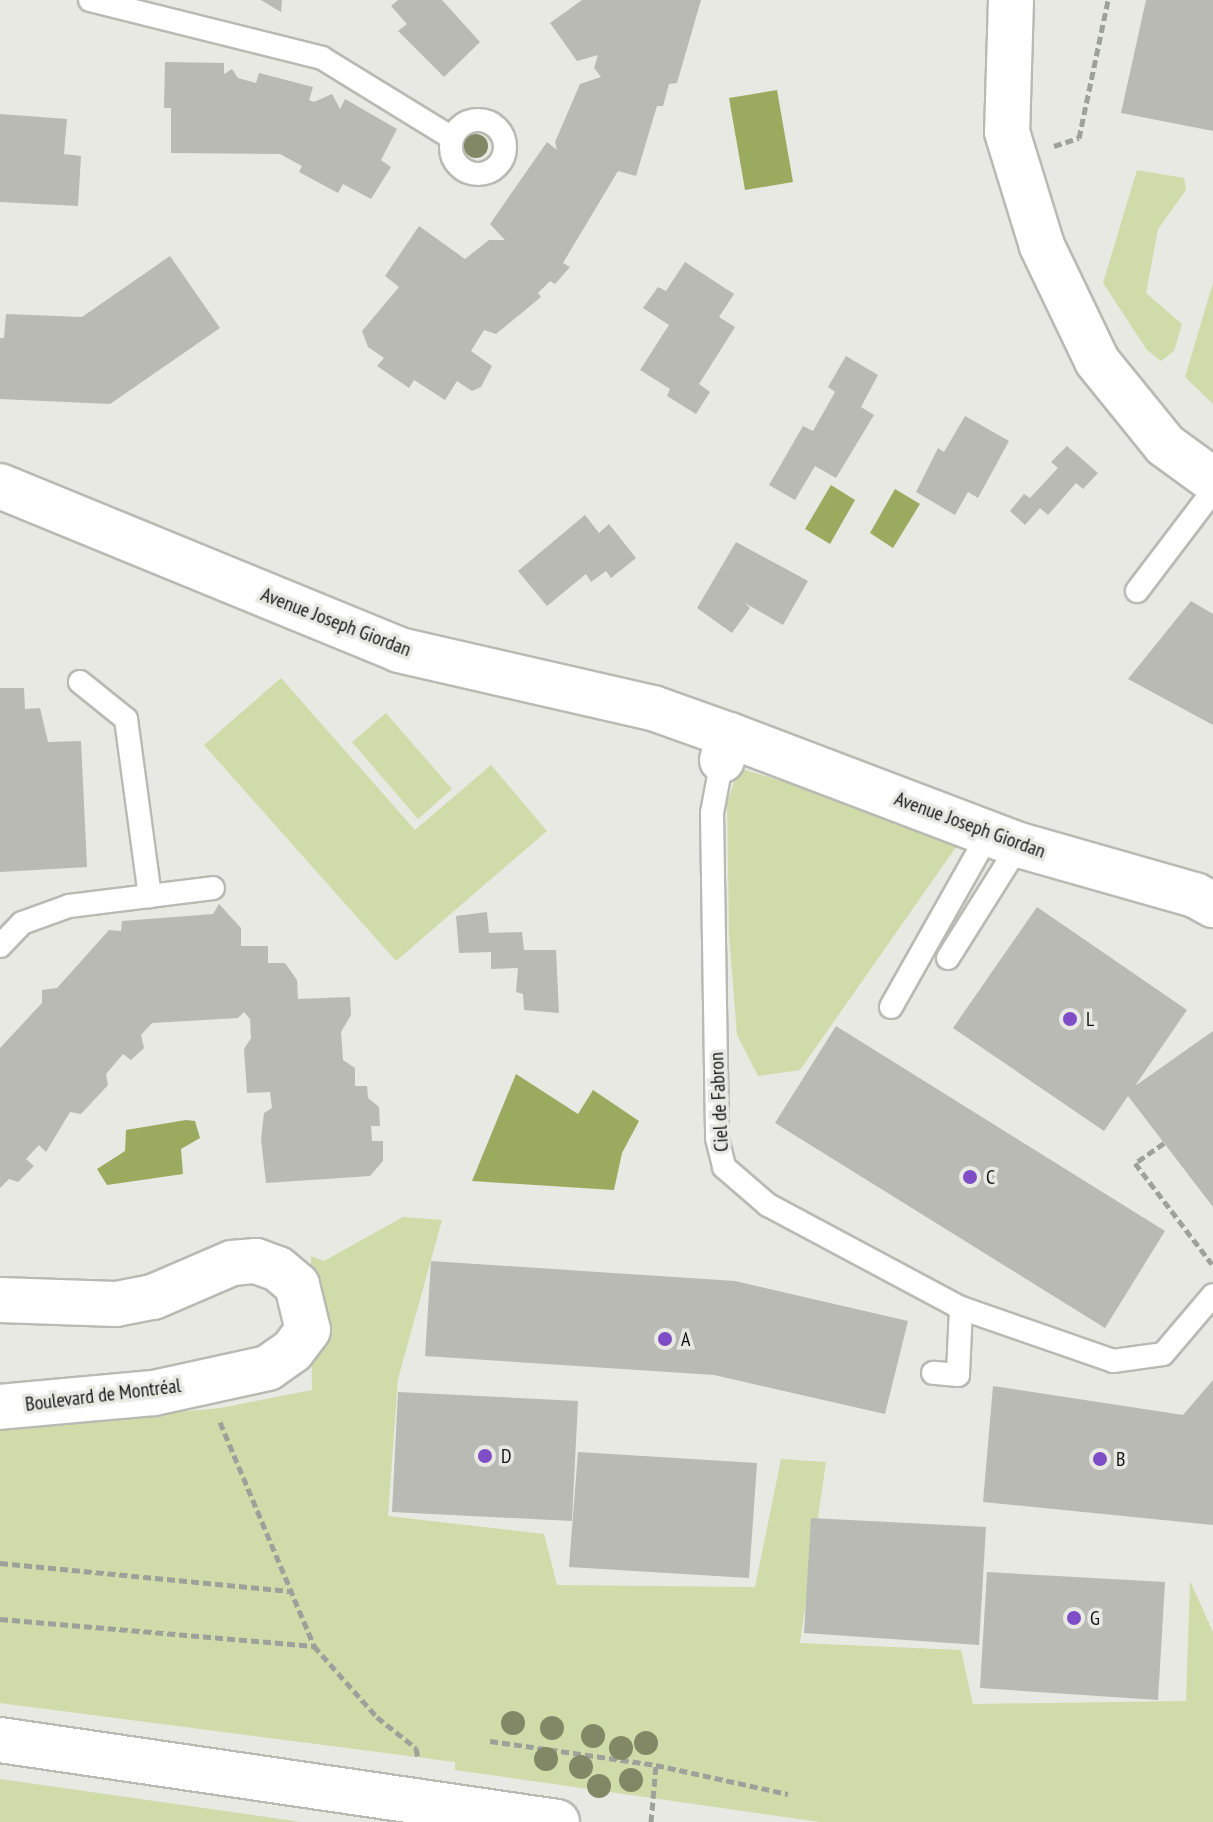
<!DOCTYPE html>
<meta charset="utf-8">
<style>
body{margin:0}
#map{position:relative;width:1213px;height:1822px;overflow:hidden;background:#e7e9e2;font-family:"PT Sans Narrow",sans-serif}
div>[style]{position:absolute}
.green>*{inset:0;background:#cfdca9}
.water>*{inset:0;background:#9aab5f}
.building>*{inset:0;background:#b8bab3}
.path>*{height:5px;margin-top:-2.5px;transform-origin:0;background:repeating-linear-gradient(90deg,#9ea09a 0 8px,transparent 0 12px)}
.roads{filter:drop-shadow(2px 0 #b8bab3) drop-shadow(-2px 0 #b8bab3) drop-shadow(0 2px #b8bab3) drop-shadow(0 -2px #b8bab3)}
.lane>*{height:22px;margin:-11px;padding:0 11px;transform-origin:11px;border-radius:11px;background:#fff}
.lane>.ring{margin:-11px;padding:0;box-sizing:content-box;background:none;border:22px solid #fff;border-radius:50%}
.street>*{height:44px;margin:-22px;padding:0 22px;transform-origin:22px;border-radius:22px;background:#fff}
.secondary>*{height:44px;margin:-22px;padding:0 22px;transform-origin:22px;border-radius:22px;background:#fff}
.trees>*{width:24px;height:24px;margin:-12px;border-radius:50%;background:#828866}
.dots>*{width:22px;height:22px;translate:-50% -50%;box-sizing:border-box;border:4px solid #e7e9e2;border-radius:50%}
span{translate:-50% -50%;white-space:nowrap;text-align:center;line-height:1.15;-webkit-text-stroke:7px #e7e9e2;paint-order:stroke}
.street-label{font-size:20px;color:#151613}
.poi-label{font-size:20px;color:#151613}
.left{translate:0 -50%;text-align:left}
</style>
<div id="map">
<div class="green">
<i style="clip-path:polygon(1137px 170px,1184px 178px,1186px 190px,1158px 229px,1146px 293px,1182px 324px,1174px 351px,1161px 361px,1147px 350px,1103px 283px)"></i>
<i style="clip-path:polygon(1213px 283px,1213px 404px,1185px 377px)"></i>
<i style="clip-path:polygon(281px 678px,415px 830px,491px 765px,547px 831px,396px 961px,204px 745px)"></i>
<i style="clip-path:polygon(386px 713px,452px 789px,418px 819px,352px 742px)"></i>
<i style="clip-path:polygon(739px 768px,963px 837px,800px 1070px,758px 1076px,737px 1035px,729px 934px,727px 803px)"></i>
<i style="clip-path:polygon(403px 1217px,442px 1220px,398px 1379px,388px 1516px,544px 1534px,557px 1585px,755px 1587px,781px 1459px,826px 1462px,800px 1643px,961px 1650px,973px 1704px,1186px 1701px,1190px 1581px,1213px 1632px,1213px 1822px,820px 1822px,455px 1770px,455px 1762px,0 1703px,0 1429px,220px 1408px,312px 1390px,311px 1256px,324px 1261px)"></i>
<i style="clip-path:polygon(0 1779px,301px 1822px,0 1822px)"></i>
</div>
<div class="water">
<i style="clip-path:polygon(777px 90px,793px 182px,745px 190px,729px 98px)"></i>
<i style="clip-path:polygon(831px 485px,855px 500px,830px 544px,805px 529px)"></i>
<i style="clip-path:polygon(895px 489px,920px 504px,893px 548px,870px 533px)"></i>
<i style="clip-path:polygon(516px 1074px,578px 1114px,593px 1090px,639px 1121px,622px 1153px,614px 1190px,472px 1181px)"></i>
<i style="clip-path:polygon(186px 1120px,195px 1121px,200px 1138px,181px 1149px,183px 1174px,107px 1185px,97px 1169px,125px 1151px,126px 1130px)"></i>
</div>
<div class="building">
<i style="clip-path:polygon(261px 0,282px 0,281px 12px)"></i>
<i style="clip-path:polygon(398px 0,442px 0,480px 42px,444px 77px,398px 31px,407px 24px,391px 6px)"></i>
<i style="clip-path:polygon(582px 0,701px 0,677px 83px,669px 84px,663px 106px,657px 106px,636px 176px,618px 171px,563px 263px,570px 267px,555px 284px,550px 281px,538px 293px,541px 297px,496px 334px,484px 330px,471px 351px,492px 366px,481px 387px,472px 391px,457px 381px,445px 400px,414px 380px,409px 388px,377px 366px,384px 358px,368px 347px,362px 331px,399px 287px,385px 276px,419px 226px,465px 259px,489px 240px,505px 240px,490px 224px,547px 142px,557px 150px,555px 142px,580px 84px,601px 77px,594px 68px,598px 55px,577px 61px,550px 23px)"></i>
<i style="clip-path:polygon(1146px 0,1213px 0,1213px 131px,1121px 113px)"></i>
<i style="clip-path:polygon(165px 62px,224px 63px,224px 74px,232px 69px,238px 78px,256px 83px,259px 73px,313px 87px,309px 100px,314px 102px,332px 94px,340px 109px,345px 99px,397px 129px,381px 160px,391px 167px,371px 199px,343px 184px,338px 193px,299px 172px,302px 166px,280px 154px,171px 153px,171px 108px,164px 108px)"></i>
<i style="clip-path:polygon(0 114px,67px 119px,64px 154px,81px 156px,78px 206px,0 202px)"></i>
<i style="clip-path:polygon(170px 256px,220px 328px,110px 404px,0 399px,0 338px,4px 338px,6px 314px,82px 317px)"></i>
<i style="clip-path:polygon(685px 262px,734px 294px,719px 317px,735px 327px,699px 384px,710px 392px,696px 414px,667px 396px,670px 389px,640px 370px,669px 325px,643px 308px,658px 287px,666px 291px)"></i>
<i style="clip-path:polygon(846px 356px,878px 375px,861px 407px,874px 415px,836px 478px,815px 466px,795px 500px,769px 485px,803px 426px,813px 431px,835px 392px,828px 387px)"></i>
<i style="clip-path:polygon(965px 416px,1009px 441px,978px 498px,968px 492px,955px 515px,916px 492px,938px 448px,944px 452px)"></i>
<i style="clip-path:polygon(1067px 446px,1098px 473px,1083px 489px,1076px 483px,1048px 515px,1040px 508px,1025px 525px,1010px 511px,1024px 494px,1030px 498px,1058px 468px,1051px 462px)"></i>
<i style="clip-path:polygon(585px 515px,599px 533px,609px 524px,636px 558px,611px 578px,606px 571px,591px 582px,586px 574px,547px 606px,518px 571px)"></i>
<i style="clip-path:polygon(736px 542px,808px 581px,783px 625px,745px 603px,750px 608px,732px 633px,697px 608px)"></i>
<i style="clip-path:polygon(1191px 601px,1213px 614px,1213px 725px,1128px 679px)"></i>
<i style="clip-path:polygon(0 688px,24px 688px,25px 709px,40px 708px,48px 742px,81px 741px,87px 867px,0 872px)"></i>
<i style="clip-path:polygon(219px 904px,241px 928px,241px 946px,268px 946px,268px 963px,285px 963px,297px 980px,298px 999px,350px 997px,351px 1015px,341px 1032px,343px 1060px,355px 1068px,355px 1086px,367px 1086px,368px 1098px,379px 1107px,380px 1126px,371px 1126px,372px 1141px,383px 1141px,383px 1161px,370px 1176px,266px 1183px,261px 1139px,264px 1113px,272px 1108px,270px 1092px,247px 1093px,244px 1049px,251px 1038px,250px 1019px,244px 1012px,238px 1018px,152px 1023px,141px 1035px,144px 1048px,131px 1060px,123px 1054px,106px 1074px,108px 1085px,81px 1114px,70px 1112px,46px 1152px,39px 1145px,26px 1159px,34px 1166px,18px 1182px,9px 1179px,0 1188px,0 1048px,42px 1003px,42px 990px,57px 988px,109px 930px,121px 931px,122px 921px,213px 914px)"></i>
<i style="clip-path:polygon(1037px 907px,1187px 1010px,1135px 1086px,1213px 1031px,1213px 1207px,1128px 1096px,1104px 1131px,953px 1028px)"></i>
<i style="clip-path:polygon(487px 912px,489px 933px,522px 932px,524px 950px,556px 950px,559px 1013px,524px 1010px,523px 994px,516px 992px,518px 968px,491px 969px,491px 952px,459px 953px,456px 916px)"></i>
<i style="clip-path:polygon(836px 1026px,1165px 1231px,1105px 1328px,775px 1123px)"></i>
<i style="clip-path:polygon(431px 1261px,735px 1281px,908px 1321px,885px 1414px,714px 1375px,425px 1356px)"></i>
<i style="clip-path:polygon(1213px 1380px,1213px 1525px,983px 1502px,993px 1386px,1183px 1415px)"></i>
<i style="clip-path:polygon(398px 1392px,578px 1401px,572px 1521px,392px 1512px)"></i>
<i style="clip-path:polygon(578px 1452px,757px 1463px,749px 1578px,569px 1567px)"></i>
<i style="clip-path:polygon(811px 1518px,986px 1527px,979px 1645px,804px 1633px)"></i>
<i style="clip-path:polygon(987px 1572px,1165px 1582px,1158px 1700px,980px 1688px)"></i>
</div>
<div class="path">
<i style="left:1054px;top:146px;width:26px;rotate:-18deg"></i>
<i style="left:1079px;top:138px;width:141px;rotate:-78.1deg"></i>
<i style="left:1164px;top:1143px;width:35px;rotate:145deg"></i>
<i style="left:1135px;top:1163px;width:127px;rotate:52.7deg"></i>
<i style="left:220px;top:1422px;width:243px;rotate:67.2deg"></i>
<i style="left:314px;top:1646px;width:95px;rotate:48.4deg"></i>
<i style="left:377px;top:1717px;width:50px;rotate:38.5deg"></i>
<i style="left:416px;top:1748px;width:10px;rotate:79deg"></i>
<i style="left:0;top:1563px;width:291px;rotate:5.5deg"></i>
<i style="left:0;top:1619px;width:315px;rotate:4.9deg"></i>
<i style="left:490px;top:1741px;width:168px;rotate:8.2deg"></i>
<i style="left:656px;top:1765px;width:135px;rotate:12.4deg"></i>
<i style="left:651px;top:1822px;width:57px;rotate:-85deg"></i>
</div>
<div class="roads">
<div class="lane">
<i style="left:90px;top:0;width:239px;rotate:14deg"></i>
<i style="left:322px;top:58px;width:153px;rotate:31.6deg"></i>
<i class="ring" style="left:451px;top:120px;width:32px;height:32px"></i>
<i style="left:1137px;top:591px;width:126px;rotate:-52.8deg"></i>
<i style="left:80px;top:682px;width:59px;rotate:38.8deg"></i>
<i style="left:126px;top:719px;width:179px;rotate:82.3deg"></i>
<i style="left:722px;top:760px;width:54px;rotate:100.7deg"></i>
<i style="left:712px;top:813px;width:325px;rotate:89.1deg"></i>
<i style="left:717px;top:1138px;width:30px;rotate:76deg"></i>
<i style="left:724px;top:1167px;width:58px;rotate:40.8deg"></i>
<i style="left:768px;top:1205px;width:219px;rotate:28.1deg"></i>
<i style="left:961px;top:1308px;width:67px;rotate:92.6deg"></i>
<i style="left:958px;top:1375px;width:25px;rotate:-175deg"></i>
<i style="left:0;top:946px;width:32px;rotate:-46deg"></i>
<i style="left:22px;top:923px;width:50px;rotate:-19.9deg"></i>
<i style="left:69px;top:906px;width:145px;rotate:-7.1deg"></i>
<i style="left:948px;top:958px;width:133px;rotate:-57.9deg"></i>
<i style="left:891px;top:1007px;width:197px;rotate:-60.6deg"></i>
<i style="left:961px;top:1308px;width:161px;rotate:19.2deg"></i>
<i style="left:1113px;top:1361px;width:50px;rotate:-8deg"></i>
<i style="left:1163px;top:1354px;width:77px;rotate:-49.7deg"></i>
</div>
<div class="street">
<i style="left:1011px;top:0;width:132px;rotate:91.7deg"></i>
<i style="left:1007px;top:132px;width:119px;rotate:72.9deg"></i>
<i style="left:1042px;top:246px;width:127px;rotate:64.4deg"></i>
<i style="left:1097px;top:361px;width:108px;rotate:51deg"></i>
<i style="left:1165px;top:445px;width:59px;rotate:36.1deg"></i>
<i style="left:0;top:486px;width:431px;rotate:22.3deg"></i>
<i style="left:399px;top:650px;width:261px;rotate:12.9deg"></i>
<i style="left:653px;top:708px;width:81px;rotate:19.6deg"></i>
<i style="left:722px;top:760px;width:26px;rotate:-74deg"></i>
<i style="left:729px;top:735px;width:310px;rotate:20.8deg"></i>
<i style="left:1019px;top:845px;width:183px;rotate:15.9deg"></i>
<i style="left:1195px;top:895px;width:21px;rotate:29deg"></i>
<i style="left:0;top:1300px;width:116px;rotate:2deg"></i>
<i style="left:116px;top:1304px;width:38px;rotate:-11deg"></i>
<i style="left:153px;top:1297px;width:86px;rotate:-23.3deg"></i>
<i style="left:232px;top:1263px;width:24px;rotate:-5deg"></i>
<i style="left:256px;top:1261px;width:23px;rotate:20deg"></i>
<i style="left:278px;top:1269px;width:25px;rotate:40deg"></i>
<i style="left:297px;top:1285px;width:46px;rotate:76.3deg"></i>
<i style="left:308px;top:1330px;width:26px;rotate:127deg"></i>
<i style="left:292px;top:1351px;width:29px;rotate:145deg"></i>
<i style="left:268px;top:1368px;width:118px;rotate:167.7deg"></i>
<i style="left:153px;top:1393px;width:154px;rotate:174.8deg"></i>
</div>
<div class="secondary">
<i style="left:0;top:1740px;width:563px;rotate:8.37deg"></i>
</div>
</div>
<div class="trees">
<i style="left:476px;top:146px"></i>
<i style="left:513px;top:1723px"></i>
<i style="left:552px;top:1728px"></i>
<i style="left:593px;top:1736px"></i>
<i style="left:646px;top:1743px"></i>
<i style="left:621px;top:1748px"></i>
<i style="left:546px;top:1759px"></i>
<i style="left:581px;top:1767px"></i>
<i style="left:631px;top:1780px"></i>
<i style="left:599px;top:1786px"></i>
</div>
<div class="dots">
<i style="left:1070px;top:1019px;background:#7f4ec6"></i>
<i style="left:970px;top:1177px;background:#7f4ec6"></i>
<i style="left:665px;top:1339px;background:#7f4ec6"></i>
<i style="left:485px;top:1456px;background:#7f4ec6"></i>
<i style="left:1100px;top:1459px;background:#7f4ec6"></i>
<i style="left:1074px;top:1618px;background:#7f4ec6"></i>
</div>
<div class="street-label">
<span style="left:336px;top:622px;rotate:21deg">Avenue Joseph Giordan</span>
<span style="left:970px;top:825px;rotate:20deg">Avenue Joseph Giordan</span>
<span style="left:719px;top:1102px;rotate:-93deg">Ciel de Fabron</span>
<span style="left:103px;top:1395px;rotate:-7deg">Boulevard de Montréal</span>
</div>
<div class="poi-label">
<span class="left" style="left:1086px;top:1019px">L</span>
<span class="left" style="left:986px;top:1177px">C</span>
<span class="left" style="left:681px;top:1339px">A</span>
<span class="left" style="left:501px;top:1456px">D</span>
<span class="left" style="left:1116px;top:1459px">B</span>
<span class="left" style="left:1090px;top:1618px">G</span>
</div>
</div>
